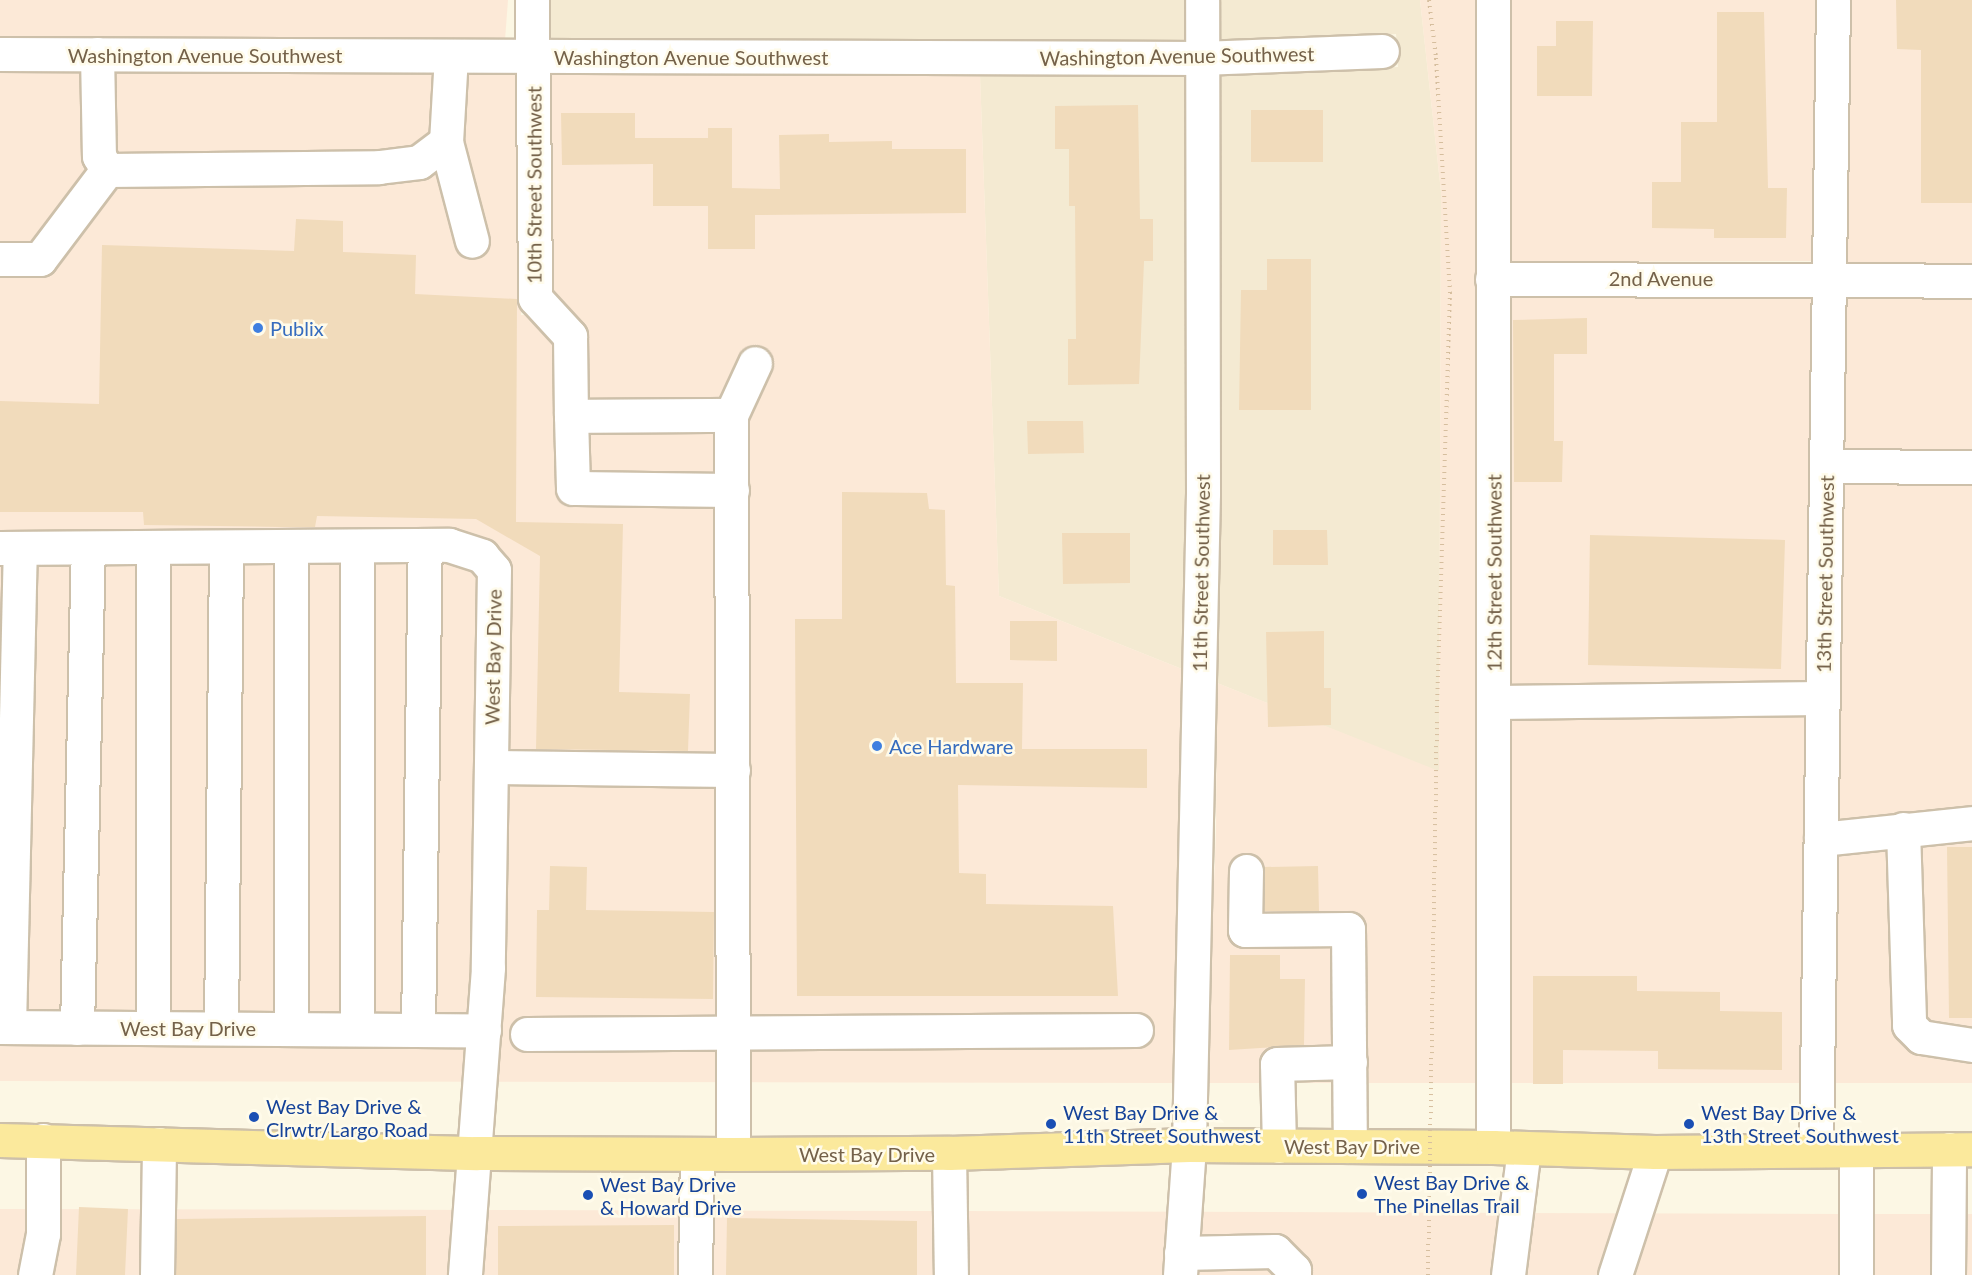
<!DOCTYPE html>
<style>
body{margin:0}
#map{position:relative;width:1972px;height:1275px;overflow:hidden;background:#fcf7e4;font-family:Lato,sans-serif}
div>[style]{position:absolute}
.residential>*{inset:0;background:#f4ead2}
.commercial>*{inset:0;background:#fce9d7}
.building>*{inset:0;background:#f1dbbb}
.path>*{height:4px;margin-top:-2px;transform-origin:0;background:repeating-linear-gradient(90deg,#d6be9e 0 1.5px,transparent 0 6px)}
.roads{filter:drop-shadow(2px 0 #cdc0aa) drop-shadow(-2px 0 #cdc0aa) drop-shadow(0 2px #cdc0aa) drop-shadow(0 -2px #cdc0aa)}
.minor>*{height:33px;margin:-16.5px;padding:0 16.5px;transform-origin:16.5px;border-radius:16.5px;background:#fff}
.major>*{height:33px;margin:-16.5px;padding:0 16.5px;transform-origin:16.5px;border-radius:16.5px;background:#fbe99c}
.path-bridge>*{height:4px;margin-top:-2px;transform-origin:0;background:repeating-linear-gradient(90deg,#d6be9e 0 1.5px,transparent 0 6px)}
.dots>*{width:16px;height:16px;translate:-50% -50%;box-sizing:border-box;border:3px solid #fffbea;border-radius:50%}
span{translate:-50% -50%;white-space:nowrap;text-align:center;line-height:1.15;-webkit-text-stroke:5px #fffbea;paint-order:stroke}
.street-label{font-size:20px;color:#746149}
.shop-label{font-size:20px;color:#366cbe}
.left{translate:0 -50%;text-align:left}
.transit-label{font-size:20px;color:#164399}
</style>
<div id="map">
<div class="residential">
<i style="clip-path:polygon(547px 0,1187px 0,1187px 42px,548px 40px)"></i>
<i style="clip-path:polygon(1217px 0,1420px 0,1441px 192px,1439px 772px,1217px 683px,1216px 75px,1398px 67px,1396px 34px,1216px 41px)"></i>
<i style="clip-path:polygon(980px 75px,1186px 75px,1187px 671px,999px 596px)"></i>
</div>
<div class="commercial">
<i style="clip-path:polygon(0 0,508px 0,505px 40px,0 38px)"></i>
<i style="clip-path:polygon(1420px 0,1480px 0,1478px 1083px,1206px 1083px,1216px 832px,1217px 683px,1439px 771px,1441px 192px)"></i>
<i style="clip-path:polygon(1509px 0,1818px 0,1814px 261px,1507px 262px)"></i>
<i style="clip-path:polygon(1847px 0,1972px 0,1972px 264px,1844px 262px)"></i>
<i style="clip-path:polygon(0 71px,519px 73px,521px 315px,550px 315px,548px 73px,980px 75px,999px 596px,1187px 671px,1176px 1083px,0 1081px)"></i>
<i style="clip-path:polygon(1814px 295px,1802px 1083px,1508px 1083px,1509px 296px)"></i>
<i style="clip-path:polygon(1844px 295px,1972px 297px,1972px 1083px,1832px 1083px)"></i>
<i style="clip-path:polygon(0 1209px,936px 1211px,936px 1275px,0 1275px)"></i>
<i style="clip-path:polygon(966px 1211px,1842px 1214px,1841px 1275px,966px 1275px)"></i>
<i style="clip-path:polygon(1871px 1214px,1972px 1214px,1972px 1275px,1871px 1275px)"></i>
</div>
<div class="building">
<i style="clip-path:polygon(1896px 0,1972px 0,1972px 203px,1921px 203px,1921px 50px,1897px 49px)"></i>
<i style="clip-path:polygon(1717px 12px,1764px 12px,1768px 188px,1787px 188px,1786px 238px,1714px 238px,1714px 229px,1652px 228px,1652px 182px,1681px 182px,1681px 122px,1717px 122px)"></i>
<i style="clip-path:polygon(1556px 21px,1593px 21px,1592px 96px,1537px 96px,1537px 46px,1556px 46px)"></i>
<i style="clip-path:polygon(1138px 105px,1140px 219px,1153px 219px,1153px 261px,1144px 261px,1139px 384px,1068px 385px,1068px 339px,1076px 339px,1075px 206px,1069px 206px,1069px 149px,1055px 149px,1055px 106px)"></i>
<i style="clip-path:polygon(1251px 110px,1323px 110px,1323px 162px,1251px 162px)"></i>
<i style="clip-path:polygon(561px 113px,635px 113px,635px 138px,708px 138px,708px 128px,732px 128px,732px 188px,780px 189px,779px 135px,829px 134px,829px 142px,892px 141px,892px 149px,966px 149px,966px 213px,755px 215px,755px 249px,708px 249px,708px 206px,653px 206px,653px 164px,562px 165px)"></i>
<i style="clip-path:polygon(296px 219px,343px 221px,343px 252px,416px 255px,415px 294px,517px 299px,516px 522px,623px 524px,619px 692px,690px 694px,688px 751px,536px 749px,540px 556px,476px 519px,317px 516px,315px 527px,282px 527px,144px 525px,143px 512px,0 512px,0 401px,99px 404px,102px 245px,294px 251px)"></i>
<i style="clip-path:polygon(1267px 259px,1311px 259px,1311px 410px,1239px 410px,1241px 290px,1267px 290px)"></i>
<i style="clip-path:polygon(1587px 318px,1587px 354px,1554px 354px,1554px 441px,1563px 441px,1562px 482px,1514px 482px,1513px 320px)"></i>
<i style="clip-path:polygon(1027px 421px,1083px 421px,1084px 453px,1028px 454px)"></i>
<i style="clip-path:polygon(842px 492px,927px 493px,929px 509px,945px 510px,946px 585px,955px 586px,956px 683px,1023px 683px,1022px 749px,1147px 749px,1147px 788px,958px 785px,959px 873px,986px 874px,986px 904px,1113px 906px,1118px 996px,797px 996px,795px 619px,842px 619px)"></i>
<i style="clip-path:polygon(1273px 530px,1327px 530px,1328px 565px,1273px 565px)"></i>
<i style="clip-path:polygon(1062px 533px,1130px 533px,1130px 583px,1063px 584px)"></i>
<i style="clip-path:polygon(1590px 535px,1785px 540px,1781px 669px,1588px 665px)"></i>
<i style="clip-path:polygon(1010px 621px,1057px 621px,1057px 661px,1010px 660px)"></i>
<i style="clip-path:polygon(1324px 631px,1324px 688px,1331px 688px,1331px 725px,1268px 727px,1266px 632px)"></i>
<i style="clip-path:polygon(1947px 847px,1972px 847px,1972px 1018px,1949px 1018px)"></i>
<i style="clip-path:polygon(550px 866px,587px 867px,586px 910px,714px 912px,713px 999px,536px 997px,537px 910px,549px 910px)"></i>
<i style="clip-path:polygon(1318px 866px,1319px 911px,1264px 911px,1264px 867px)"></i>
<i style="clip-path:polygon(1230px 955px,1280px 955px,1280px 979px,1305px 979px,1304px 1045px,1229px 1050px)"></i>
<i style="clip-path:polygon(1533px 976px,1637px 976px,1637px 991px,1720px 992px,1720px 1011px,1782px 1012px,1782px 1070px,1658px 1069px,1658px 1051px,1563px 1050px,1563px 1084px,1533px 1084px)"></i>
<i style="clip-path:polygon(79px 1207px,128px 1209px,125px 1275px,76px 1275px)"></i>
<i style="clip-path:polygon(426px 1216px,426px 1275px,176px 1275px,177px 1219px)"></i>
<i style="clip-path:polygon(727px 1218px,917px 1221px,917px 1275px,726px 1275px)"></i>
<i style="clip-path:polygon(674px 1225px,674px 1275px,498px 1275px,498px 1226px)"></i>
</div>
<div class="path">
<i style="left:1429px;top:0;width:58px;rotate:83.1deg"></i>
<i style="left:1436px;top:58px;width:234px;rotate:86.6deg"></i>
<i style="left:1450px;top:292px;width:425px;rotate:91.8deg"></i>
</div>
<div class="roads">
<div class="minor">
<i style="left:532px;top:0;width:298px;rotate:89.4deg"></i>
<i style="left:535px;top:298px;width:52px;rotate:47.4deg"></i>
<i style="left:570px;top:336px;width:80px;rotate:89.3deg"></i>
<i style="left:571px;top:416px;width:160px;rotate:-0.4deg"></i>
<i style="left:731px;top:415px;width:739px;rotate:89.84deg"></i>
<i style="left:0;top:54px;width:1201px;rotate:0.19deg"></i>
<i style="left:1201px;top:58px;width:181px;rotate:-2.2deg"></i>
<i style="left:97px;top:54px;width:102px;rotate:88.9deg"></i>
<i style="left:99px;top:156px;width:16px;rotate:60deg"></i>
<i style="left:107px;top:170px;width:272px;rotate:-0.6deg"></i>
<i style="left:379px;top:167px;width:40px;rotate:-7.1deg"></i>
<i style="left:419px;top:162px;width:34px;rotate:-37deg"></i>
<i style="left:446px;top:142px;width:86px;rotate:-86.7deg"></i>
<i style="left:446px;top:142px;width:102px;rotate:75.3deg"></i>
<i style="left:0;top:259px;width:40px"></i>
<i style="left:40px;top:259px;width:111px;rotate:-53deg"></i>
<i style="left:1492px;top:279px;width:480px;rotate:0.2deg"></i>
<i style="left:731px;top:415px;width:57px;rotate:-65.2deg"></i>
<i style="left:571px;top:416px;width:72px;rotate:88.4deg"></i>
<i style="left:573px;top:488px;width:159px;rotate:0.7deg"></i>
<i style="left:1826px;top:466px;width:146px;rotate:0.4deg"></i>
<i style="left:291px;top:546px;width:483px;rotate:90deg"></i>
<i style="left:357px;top:546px;width:483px;rotate:90deg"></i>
<i style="left:153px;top:547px;width:481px;rotate:90deg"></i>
<i style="left:0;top:548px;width:449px;rotate:-0.4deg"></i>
<i style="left:449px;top:545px;width:35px;rotate:18deg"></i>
<i style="left:482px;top:556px;width:18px;rotate:49deg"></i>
<i style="left:494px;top:570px;width:398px;rotate:90.9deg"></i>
<i style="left:488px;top:968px;width:308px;rotate:94.3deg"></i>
<i style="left:1494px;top:702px;width:329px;rotate:-0.7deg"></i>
<i style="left:492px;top:767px;width:241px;rotate:0.7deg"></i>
<i style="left:1903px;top:829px;width:196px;rotate:88.2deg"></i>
<i style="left:1909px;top:1025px;width:17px;rotate:45deg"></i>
<i style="left:1921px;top:1037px;width:52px;rotate:8.9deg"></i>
<i style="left:1821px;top:839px;width:152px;rotate:-6deg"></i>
<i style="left:1246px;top:871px;width:59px;rotate:91deg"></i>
<i style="left:1245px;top:930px;width:103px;rotate:-0.6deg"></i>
<i style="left:1348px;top:929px;width:217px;rotate:89.5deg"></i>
<i style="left:0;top:1027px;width:484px;rotate:0.4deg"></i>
<i style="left:9px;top:1027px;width:479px;rotate:-88.7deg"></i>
<i style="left:77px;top:1028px;width:480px;rotate:-88.7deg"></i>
<i style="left:221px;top:1028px;width:481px;rotate:-89.4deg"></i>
<i style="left:418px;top:1030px;width:485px;rotate:-89.2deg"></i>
<i style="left:527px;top:1034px;width:609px;rotate:-0.38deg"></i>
<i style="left:1279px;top:1146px;width:82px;rotate:-91.4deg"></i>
<i style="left:1277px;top:1064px;width:73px;rotate:-1.6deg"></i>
<i style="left:1493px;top:1147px;width:1147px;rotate:-90deg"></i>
<i style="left:1816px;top:1148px;width:1148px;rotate:-89.15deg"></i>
<i style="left:949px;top:1153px;width:122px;rotate:89.1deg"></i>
<i style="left:1181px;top:1253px;width:94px;rotate:-1.2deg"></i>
<i style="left:1275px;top:1251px;width:27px;rotate:45deg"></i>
<i style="left:1294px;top:1270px;width:5px;rotate:90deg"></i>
<i style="left:35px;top:1275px;width:42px;rotate:-79deg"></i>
<i style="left:43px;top:1234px;width:94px;rotate:-90deg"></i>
<i style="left:157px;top:1275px;width:131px;rotate:-89.1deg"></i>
<i style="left:695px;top:1275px;width:121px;rotate:-89.1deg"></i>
<i style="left:1180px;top:1275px;width:130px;rotate:-86deg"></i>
<i style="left:1189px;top:1145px;width:652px;rotate:-88.77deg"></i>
<i style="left:1203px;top:493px;width:493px;rotate:-90.1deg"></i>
<i style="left:1508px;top:1275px;width:128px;rotate:-82.8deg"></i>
<i style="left:1615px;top:1275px;width:129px;rotate:-72deg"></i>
<i style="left:1856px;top:1275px;width:126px;rotate:-90deg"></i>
<i style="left:1948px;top:1275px;width:126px;rotate:-89.5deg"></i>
</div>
<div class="major">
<i style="left:0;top:1140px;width:477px;rotate:1.6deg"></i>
<i style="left:477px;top:1153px;width:256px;rotate:0.2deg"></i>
<i style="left:733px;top:1154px;width:216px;rotate:-0.3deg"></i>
<i style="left:949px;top:1153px;width:240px;rotate:-1.9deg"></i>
<i style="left:1189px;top:1145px;width:304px;rotate:0.4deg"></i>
<i style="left:1493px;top:1147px;width:162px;rotate:1.8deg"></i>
<i style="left:1655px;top:1152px;width:317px;rotate:-0.5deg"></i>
</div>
</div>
<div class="path-bridge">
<i style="left:1428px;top:1275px;width:558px;rotate:-89.08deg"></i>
</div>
<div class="dots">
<i style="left:258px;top:328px;background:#3f7fe0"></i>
<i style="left:877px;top:746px;background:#3f7fe0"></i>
<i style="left:254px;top:1117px;background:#1a4fb4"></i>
<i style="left:1051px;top:1124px;background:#1a4fb4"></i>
<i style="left:1689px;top:1124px;background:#1a4fb4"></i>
<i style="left:1362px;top:1194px;background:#1a4fb4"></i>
<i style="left:588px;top:1195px;background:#1a4fb4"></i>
</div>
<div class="street-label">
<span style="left:205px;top:55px">Washington Avenue Southwest</span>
<span style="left:1177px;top:56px;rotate:-1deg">Washington Avenue Southwest</span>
<span style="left:691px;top:57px">Washington Avenue Southwest</span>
<span style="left:534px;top:185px;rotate:-90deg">10th Street Southwest</span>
<span style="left:1661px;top:278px">2nd Avenue</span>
<span style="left:1201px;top:573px;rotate:-89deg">11th Street Southwest</span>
<span style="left:1494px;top:573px;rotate:-90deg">12th Street Southwest</span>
<span style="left:1825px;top:574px;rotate:-89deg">13th Street Southwest</span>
<span style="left:493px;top:657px;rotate:-89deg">West Bay Drive</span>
<span style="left:188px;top:1028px">West Bay Drive</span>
<span style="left:1352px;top:1146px">West Bay Drive</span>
<span style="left:867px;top:1154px">West Bay Drive</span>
</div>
<div class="shop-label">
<span class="left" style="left:270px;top:328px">Publix</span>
<span class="left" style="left:889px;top:746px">Ace Hardware</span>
</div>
<div class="transit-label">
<span class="left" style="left:266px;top:1118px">West Bay Drive &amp;<br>Clrwtr/Largo Road</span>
<span class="left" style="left:1063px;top:1124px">West Bay Drive &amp;<br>11th Street Southwest</span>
<span class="left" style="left:1701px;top:1124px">West Bay Drive &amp;<br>13th Street Southwest</span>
<span class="left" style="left:1374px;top:1194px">West Bay Drive &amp;<br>The Pinellas Trail</span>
<span class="left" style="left:600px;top:1196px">West Bay Drive<br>&amp; Howard Drive</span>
</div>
</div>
